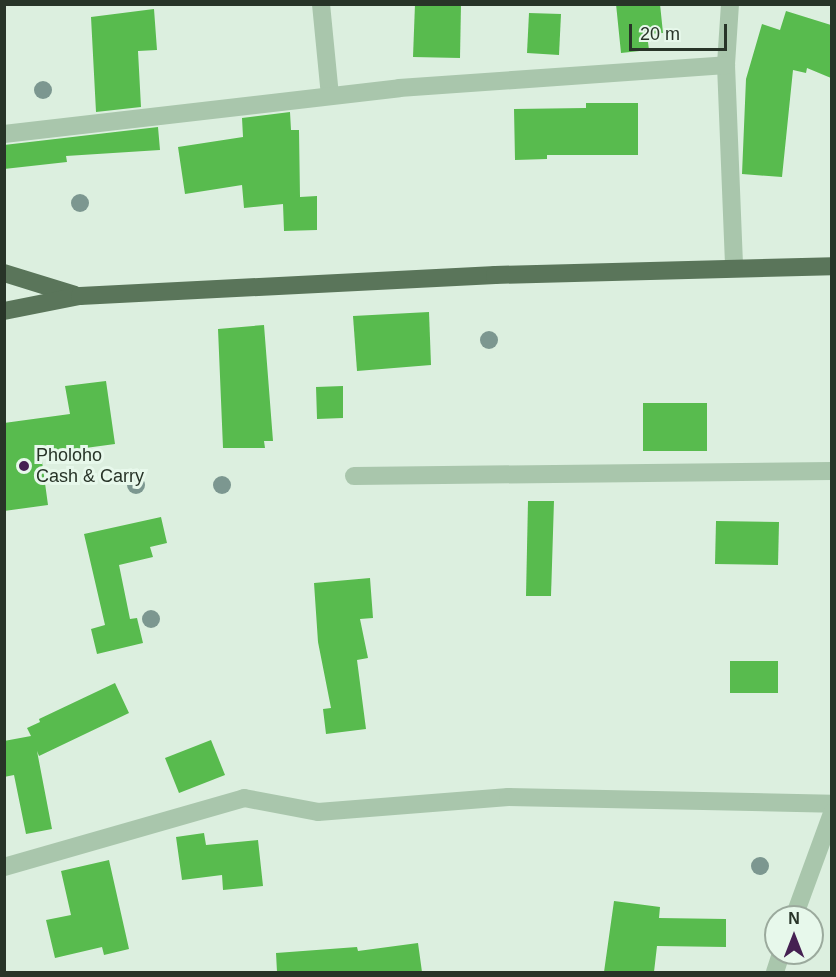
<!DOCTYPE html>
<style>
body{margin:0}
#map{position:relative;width:836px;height:977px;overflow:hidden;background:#dcefdf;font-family:Helvetica,sans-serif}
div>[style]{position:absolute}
.building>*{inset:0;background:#58bb4e}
.minor>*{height:18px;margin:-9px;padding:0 9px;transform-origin:9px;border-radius:9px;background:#a9c6ac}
.major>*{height:18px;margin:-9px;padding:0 9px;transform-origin:9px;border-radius:9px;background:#5a755a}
.trees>*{width:18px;height:18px;margin:-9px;border-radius:50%;background:#7c9790}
.dots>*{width:16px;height:16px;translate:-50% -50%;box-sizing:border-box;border:3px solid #e7f8eb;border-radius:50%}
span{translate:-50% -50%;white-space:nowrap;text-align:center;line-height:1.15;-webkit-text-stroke:6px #e7f8eb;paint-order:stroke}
.poi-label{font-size:18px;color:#283428}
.left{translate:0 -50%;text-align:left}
.frame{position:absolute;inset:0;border:6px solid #283428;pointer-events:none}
.north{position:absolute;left:764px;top:905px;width:60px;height:60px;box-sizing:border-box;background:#e7f8eb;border:2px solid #9baa9d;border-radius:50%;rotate:0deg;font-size:16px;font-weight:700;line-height:24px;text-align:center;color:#283428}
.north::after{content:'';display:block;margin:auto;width:21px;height:27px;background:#452152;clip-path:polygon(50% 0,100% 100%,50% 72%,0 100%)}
.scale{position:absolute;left:629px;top:24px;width:98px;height:27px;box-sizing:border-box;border:3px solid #283428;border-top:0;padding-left:8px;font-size:18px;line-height:21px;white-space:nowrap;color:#283428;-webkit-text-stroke:4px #e7f8eb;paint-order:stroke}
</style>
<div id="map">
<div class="building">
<i style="clip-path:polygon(415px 4px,461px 4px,460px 58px,413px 57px)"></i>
<i style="clip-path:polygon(616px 4px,660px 4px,663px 33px,647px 34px,649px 50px,621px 53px)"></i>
<i style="clip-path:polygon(154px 9px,157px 50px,138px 51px,141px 107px,96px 112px,91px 17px)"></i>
<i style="clip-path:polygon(786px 11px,831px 25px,831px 78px,807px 68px,806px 73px,793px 70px,782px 177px,742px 174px,746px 79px,762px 24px,780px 30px)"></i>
<i style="clip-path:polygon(529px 13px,561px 14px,559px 55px,527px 53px)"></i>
<i style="clip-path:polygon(586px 103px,638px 103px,638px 155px,547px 155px,547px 159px,515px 160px,514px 109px,586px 108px)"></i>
<i style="clip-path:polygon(290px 112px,291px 130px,299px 130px,300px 197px,317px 196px,317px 230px,284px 231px,283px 204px,244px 208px,242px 185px,185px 194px,178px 147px,243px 137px,242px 118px)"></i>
<i style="clip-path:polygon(158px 127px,160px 150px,66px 156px,67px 162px,4px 169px,4px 145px)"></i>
<i style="clip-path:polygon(429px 312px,431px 365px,357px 371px,353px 316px)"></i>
<i style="clip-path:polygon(264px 325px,273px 441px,264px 441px,265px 448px,223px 448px,218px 329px)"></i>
<i style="clip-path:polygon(106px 381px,115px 444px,41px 454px,48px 505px,4px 511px,4px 423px,70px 414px,65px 386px)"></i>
<i style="clip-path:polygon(343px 386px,343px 418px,317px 419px,316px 387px)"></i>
<i style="clip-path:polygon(643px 403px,707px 403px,707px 451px,643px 451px)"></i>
<i style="clip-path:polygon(528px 501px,554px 501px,551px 596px,526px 596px)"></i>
<i style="clip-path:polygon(161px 517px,167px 543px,150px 547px,153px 557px,119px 565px,130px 619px,137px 618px,143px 643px,97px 654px,91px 629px,105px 625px,84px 534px)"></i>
<i style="clip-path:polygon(716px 521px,779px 522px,778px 565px,715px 564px)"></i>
<i style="clip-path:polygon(370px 578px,373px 618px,360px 619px,368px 658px,357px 660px,366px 729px,326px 734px,323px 709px,331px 708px,318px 642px,314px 583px)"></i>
<i style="clip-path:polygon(730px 661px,778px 661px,778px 693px,730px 693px)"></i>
<i style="clip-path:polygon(115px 683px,129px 713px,39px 756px,37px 751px,52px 829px,26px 834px,14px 775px,4px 777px,4px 741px,31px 736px,27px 728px,40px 722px,39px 719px)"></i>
<i style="clip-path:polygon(211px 740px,225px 775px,179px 793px,165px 758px)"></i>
<i style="clip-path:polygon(204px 833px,206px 845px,258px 840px,263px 886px,223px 890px,222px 875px,182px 880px,176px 837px)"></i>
<i style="clip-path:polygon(109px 860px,129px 949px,104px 955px,102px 947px,55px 958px,46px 920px,71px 915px,61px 871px)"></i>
<i style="clip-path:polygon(614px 901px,660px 907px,659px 918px,726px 919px,726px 947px,657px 946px,654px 972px,604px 972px)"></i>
<i style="clip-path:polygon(418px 943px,422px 972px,277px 972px,276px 953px,357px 947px,358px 951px)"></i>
</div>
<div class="minor">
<i style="left:321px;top:4px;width:91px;rotate:84.4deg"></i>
<i style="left:730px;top:4px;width:61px;rotate:93.8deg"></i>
<i style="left:726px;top:65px;width:201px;rotate:87.7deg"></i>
<i style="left:4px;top:134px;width:398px;rotate:-6.6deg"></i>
<i style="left:399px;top:88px;width:328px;rotate:-4deg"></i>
<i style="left:354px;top:476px;width:478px;rotate:-0.6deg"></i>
<i style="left:4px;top:867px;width:250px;rotate:-16deg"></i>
<i style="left:244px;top:798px;width:75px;rotate:10.7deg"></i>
<i style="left:318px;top:812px;width:191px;rotate:-4.5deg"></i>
<i style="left:508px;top:797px;width:324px;rotate:1.2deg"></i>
<i style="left:794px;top:917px;width:111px;rotate:-69.9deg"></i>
<i style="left:775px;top:972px;width:20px;rotate:-72deg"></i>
</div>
<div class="major">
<i style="left:4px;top:273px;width:74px;rotate:17.2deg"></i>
<i style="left:4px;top:311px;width:77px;rotate:-11.2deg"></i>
<i style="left:80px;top:296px;width:416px;rotate:-2.9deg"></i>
<i style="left:495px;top:275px;width:337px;rotate:-1.5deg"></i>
</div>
<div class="trees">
<i style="left:43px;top:90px"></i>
<i style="left:80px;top:203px"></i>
<i style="left:489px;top:340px"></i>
<i style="left:136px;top:485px"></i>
<i style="left:222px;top:485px"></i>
<i style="left:151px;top:619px"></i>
<i style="left:760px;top:866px"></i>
</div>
<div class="dots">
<i style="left:24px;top:466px;background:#452152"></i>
</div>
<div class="poi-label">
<span class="left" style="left:36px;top:466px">Pholoho<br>Cash &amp; Carry</span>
</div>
<div class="frame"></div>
<div class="north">N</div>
<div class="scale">20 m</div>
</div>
